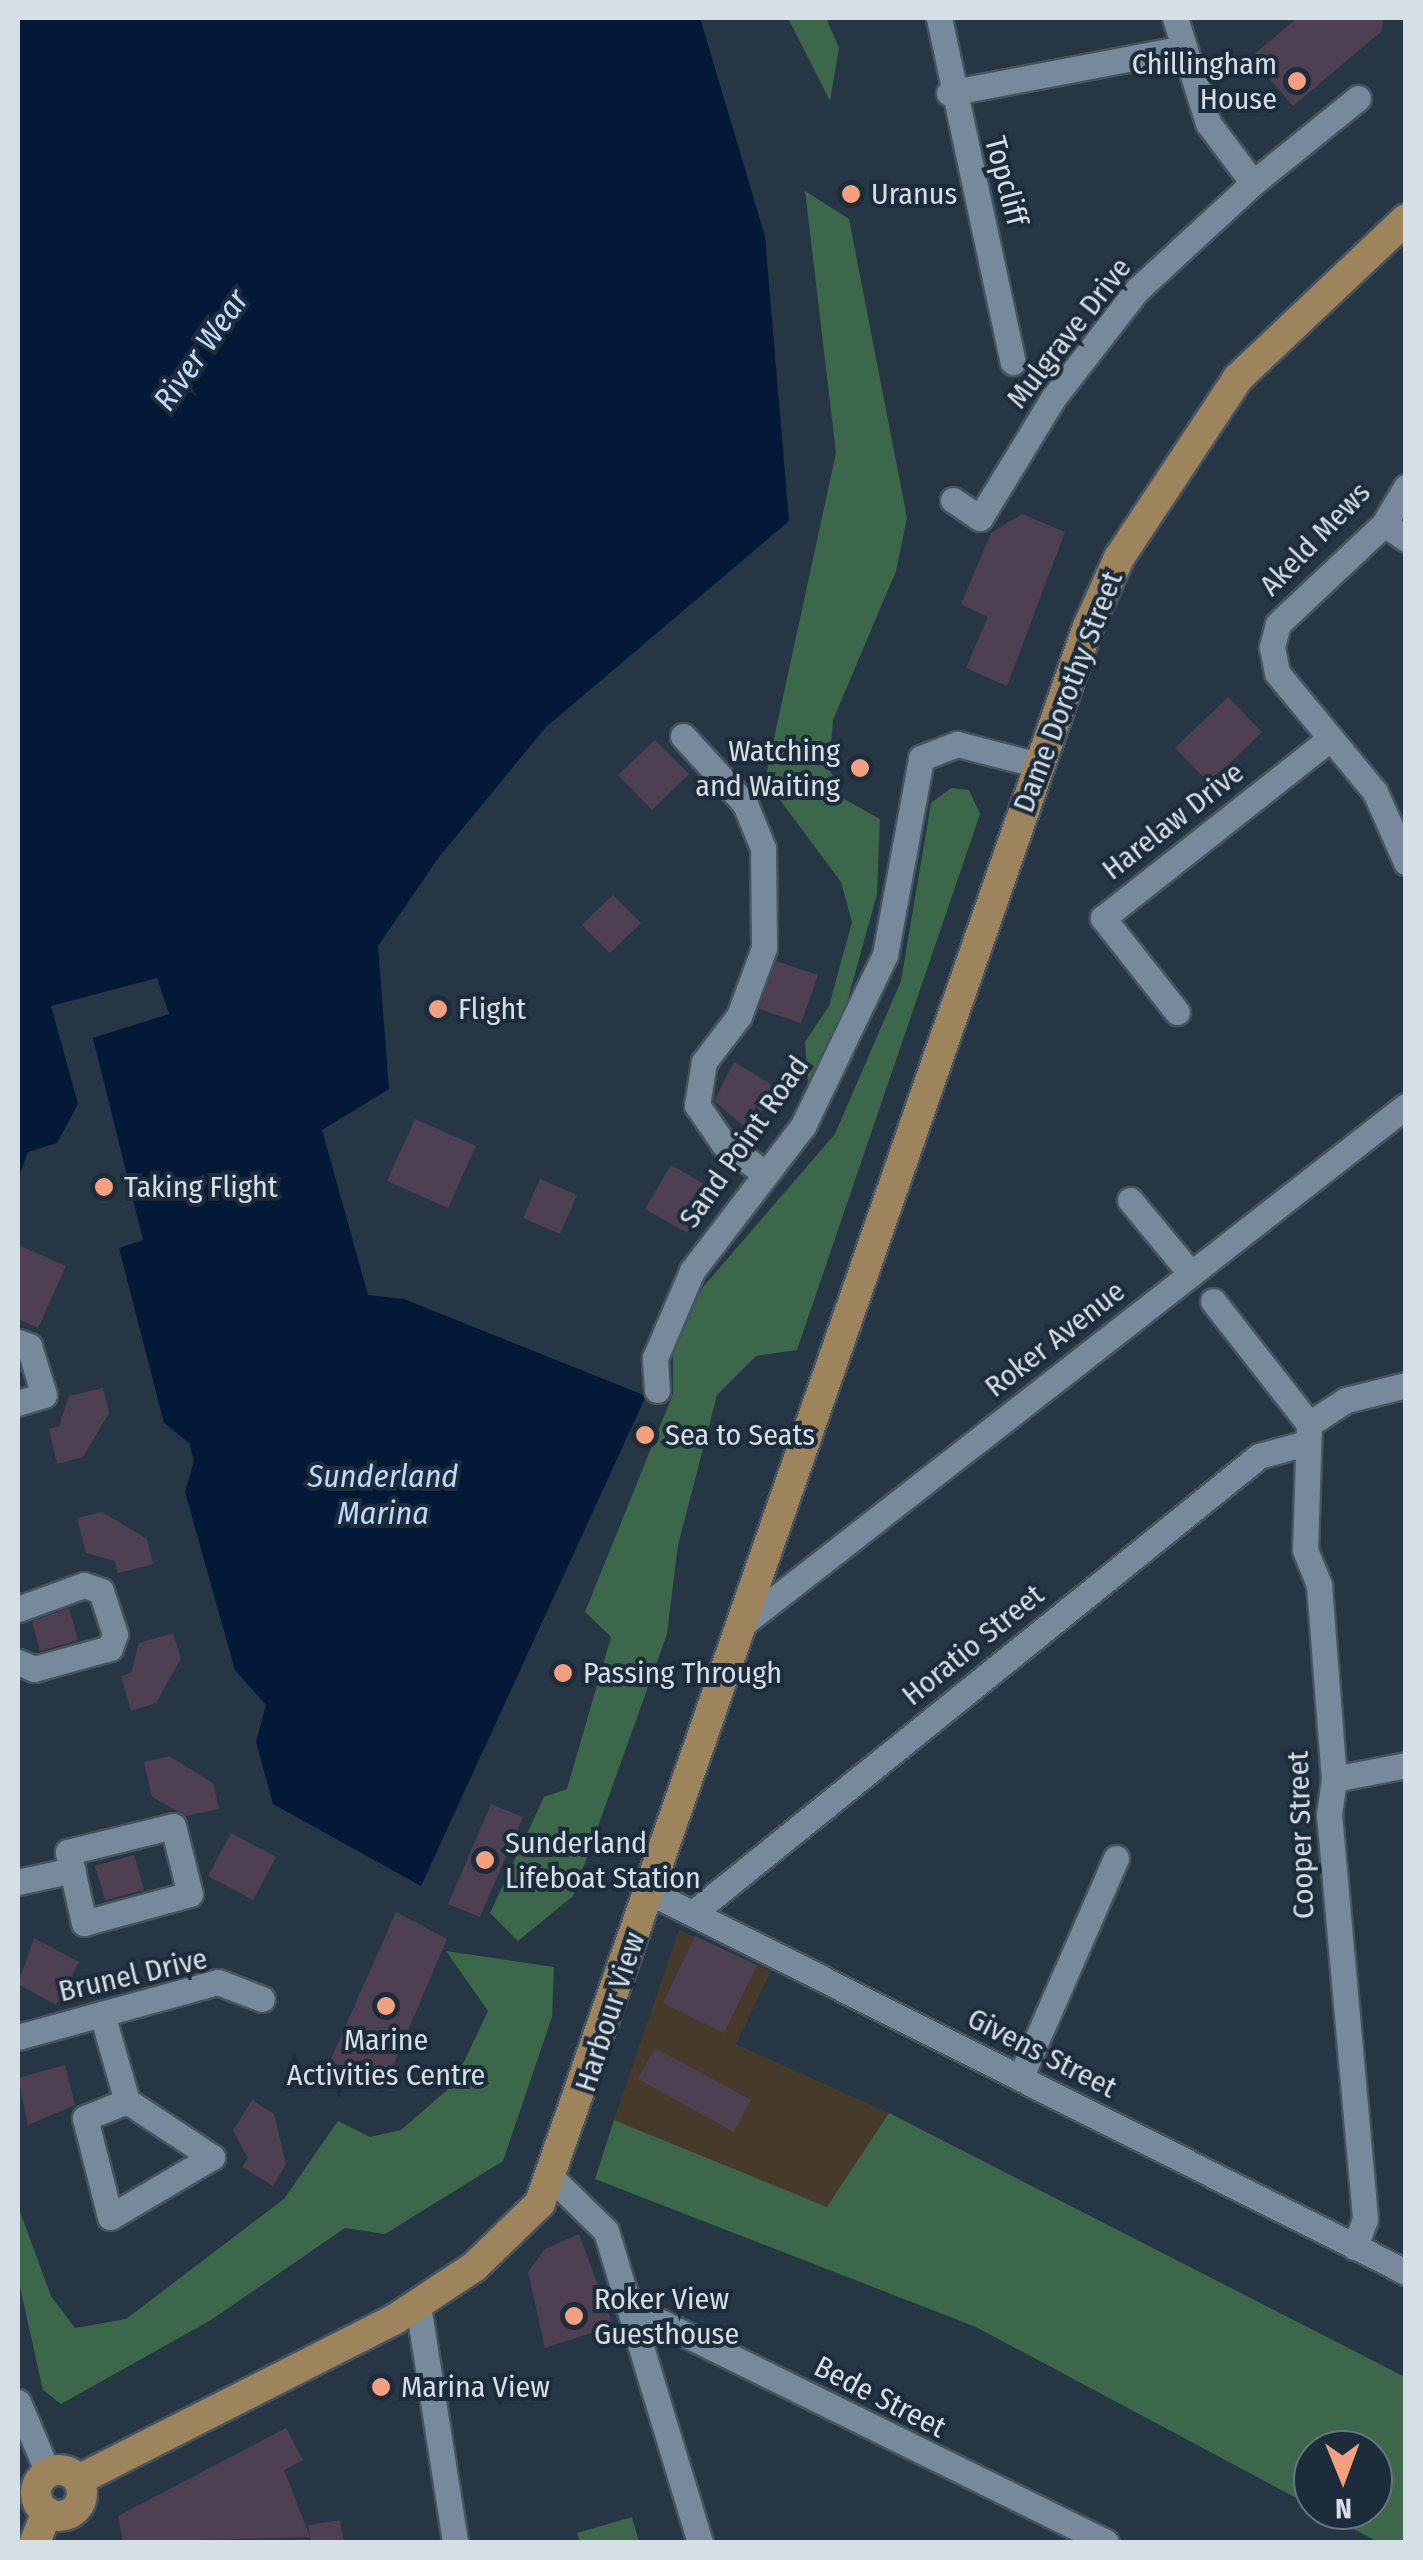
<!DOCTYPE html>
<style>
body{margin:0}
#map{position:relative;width:1423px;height:2560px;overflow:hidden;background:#263645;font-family:"Fira Sans Condensed",sans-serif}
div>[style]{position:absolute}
.commercial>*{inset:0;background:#463a2b}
.green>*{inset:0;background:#3d674b}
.water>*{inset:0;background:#041838}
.building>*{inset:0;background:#4e4052}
.roads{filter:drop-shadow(2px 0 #465360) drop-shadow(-2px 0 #465360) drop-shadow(0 2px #465360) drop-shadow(0 -2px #465360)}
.minor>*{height:25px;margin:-12.5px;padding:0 12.5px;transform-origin:12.5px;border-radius:12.5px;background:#77899b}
.major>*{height:30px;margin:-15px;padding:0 15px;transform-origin:15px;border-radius:15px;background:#9d845c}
.major>.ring{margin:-15px;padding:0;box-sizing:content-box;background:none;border:30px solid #9d845c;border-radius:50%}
.dots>*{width:28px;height:28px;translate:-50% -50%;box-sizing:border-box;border:5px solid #1d2c3b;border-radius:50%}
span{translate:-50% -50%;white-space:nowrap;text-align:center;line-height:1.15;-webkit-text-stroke:8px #1d2c3b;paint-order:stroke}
.poi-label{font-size:30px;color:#d5dfe8}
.right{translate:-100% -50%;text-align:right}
.left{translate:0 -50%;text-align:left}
.street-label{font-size:30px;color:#d5dfe8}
.water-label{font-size:32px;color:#c0d9fe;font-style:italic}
.frame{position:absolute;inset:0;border:20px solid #d5dfe8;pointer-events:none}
.north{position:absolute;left:1293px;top:2430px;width:100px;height:100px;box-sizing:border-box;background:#1d2c3b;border:2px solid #677480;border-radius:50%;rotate:179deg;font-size:28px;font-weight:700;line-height:40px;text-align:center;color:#d5dfe8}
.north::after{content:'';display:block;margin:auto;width:35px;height:45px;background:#f2a07f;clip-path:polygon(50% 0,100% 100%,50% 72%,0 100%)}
</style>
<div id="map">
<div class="commercial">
<i style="clip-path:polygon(679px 1930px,771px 1971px,736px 2044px,889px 2113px,827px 2208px,614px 2120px)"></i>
</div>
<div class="green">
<i style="clip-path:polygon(788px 18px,826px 18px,839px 48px,830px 101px)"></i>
<i style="clip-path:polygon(805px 191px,849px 219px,907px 518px,896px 571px,833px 720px,829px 768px,844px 799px,880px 819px,877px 894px,844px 1013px,808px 1082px,805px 1042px,829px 1006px,852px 922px,841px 882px,765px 780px,836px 453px)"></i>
<i style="clip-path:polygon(951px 788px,969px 790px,980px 814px,797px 1350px,756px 1356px,717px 1395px,678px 1545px,667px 1634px,573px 1896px,518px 1941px,490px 1913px,544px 1797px,567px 1789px,611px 1637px,585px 1612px,673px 1394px,673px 1341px,703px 1287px,835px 1134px,901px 981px,931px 803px)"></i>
<i style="clip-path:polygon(446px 1951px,554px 1967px,552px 2017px,503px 2161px,385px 2234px,345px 2228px,211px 2320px,61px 2404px,43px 2390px,18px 2278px,18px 2206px,51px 2296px,75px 2328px,126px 2319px,284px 2199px,338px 2121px,370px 2137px,401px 2130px,453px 2085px,488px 2011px)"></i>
<i style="clip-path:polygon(889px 2113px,1405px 2377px,1405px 2542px,1378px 2542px,1318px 2510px,1373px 2510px,1373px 2450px,1313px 2450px,1313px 2507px,976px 2327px,595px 2179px,614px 2120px,827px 2207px)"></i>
<i style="clip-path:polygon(632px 2517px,639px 2542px,580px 2542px,577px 2533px)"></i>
</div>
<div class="water">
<i style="clip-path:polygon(18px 18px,700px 18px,765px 236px,789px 521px,546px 727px,439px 857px,378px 946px,389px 1089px,322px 1130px,368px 1295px,404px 1299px,646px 1396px,421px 1886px,273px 1804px,256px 1742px,266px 1705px,235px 1670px,185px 1492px,194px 1461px,189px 1443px,164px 1423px,119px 1248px,143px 1240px,93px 1038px,169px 1014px,157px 978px,51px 1006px,78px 1104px,57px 1143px,28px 1152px,18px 1179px)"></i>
</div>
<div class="building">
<i style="clip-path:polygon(1297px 18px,1383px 18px,1382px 31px,1293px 106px,1251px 57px)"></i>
<i style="clip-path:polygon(1022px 514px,1065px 532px,1007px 686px,966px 668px,988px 617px,961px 604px,991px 533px)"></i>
<i style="clip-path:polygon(1228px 697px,1262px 732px,1209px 783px,1175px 748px)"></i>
<i style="clip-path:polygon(655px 740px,689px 774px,652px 810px,618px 775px)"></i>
<i style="clip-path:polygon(613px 895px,641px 923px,610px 953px,582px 925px)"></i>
<i style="clip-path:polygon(776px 961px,818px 975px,801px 1023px,759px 1009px)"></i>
<i style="clip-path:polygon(734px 1062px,776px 1087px,750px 1131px,714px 1101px)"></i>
<i style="clip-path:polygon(415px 1119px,476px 1146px,448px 1208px,387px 1181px)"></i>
<i style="clip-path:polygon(671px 1165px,713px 1189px,687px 1233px,645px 1209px)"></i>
<i style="clip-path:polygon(540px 1179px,577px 1195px,560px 1234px,523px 1218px)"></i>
<i style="clip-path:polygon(18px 1245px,66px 1266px,38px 1328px,18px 1319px)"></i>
<i style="clip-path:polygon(103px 1388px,109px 1413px,83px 1457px,57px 1464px,49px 1429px,59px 1426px,69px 1396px)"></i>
<i style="clip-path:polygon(102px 1512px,147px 1539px,153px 1564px,118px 1573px,115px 1561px,86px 1553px,77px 1518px)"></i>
<i style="clip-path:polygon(69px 1608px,78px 1640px,40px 1651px,32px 1621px)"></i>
<i style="clip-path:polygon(173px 1633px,181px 1658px,156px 1703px,131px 1711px,121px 1676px,131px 1673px,139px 1643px)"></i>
<i style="clip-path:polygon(169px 1756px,213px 1783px,219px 1809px,186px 1816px,152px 1797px,144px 1762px)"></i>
<i style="clip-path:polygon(491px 1804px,523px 1817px,480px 1917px,448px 1904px)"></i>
<i style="clip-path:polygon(231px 1833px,276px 1857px,253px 1900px,208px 1876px)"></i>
<i style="clip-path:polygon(134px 1855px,144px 1890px,105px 1900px,95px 1866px)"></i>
<i style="clip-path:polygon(396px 1912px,447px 1939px,385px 2084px,330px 2061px)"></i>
<i style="clip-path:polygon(695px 1936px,757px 1965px,724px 2033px,663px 2003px)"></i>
<i style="clip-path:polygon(34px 1938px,79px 1962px,56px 2005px,18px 1984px)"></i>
<i style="clip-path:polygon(655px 2048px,751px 2100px,734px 2132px,638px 2079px)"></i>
<i style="clip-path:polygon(65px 2065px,75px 2105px,28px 2125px,18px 2078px)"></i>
<i style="clip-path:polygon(252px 2100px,274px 2114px,286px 2164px,273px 2186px,242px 2167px,248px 2158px,233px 2131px)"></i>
<i style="clip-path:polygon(579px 2234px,613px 2326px,545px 2348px,528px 2272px,545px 2249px)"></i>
<i style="clip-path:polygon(286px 2428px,303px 2460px,284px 2470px,310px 2537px,123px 2542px,118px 2516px)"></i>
<i style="clip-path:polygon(340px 2520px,344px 2542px,311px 2542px,308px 2525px)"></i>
</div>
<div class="roads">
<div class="minor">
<i style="left:939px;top:18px;width:352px;rotate:77.9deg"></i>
<i style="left:949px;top:93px;width:235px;rotate:-10.8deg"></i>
<i style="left:1253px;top:183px;width:135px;rotate:-39deg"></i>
<i style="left:1406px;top:487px;width:43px;rotate:120.7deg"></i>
<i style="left:1384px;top:524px;width:146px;rotate:136.7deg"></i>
<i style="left:1278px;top:624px;width:24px;rotate:105deg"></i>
<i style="left:1272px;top:647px;width:26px;rotate:79deg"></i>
<i style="left:1277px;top:673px;width:154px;rotate:50.5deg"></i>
<i style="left:1375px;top:792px;width:77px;rotate:66.1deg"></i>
<i style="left:953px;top:500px;width:32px;rotate:34deg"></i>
<i style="left:980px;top:518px;width:142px;rotate:-58.6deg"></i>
<i style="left:1054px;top:397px;width:135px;rotate:-52.2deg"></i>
<i style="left:1137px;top:290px;width:158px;rotate:-42.7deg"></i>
<i style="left:1253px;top:183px;width:75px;rotate:-126.9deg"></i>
<i style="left:1208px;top:123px;width:110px;rotate:-107.4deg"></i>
<i style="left:1384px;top:524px;width:27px;rotate:34deg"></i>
<i style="left:683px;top:736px;width:92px;rotate:47.6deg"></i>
<i style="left:745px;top:804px;width:48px;rotate:67.8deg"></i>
<i style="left:763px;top:848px;width:100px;rotate:89.4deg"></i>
<i style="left:764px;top:948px;width:72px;rotate:110.2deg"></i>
<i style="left:739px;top:1016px;width:58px;rotate:127.3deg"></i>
<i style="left:704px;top:1062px;width:44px;rotate:99.2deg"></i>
<i style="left:697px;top:1105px;width:46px;rotate:55.6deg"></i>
<i style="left:723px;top:1143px;width:53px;rotate:35.8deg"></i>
<i style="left:1177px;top:1012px;width:120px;rotate:-128.2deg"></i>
<i style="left:1103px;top:918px;width:290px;rotate:-38.3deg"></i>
<i style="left:1130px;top:1200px;width:96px;rotate:50.5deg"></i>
<i style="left:1213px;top:1301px;width:156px;rotate:52deg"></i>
<i style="left:18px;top:1342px;width:12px;rotate:20deg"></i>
<i style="left:29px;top:1346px;width:51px;rotate:73deg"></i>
<i style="left:44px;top:1395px;width:27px;rotate:163deg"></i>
<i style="left:657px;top:1390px;width:32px;rotate:-94deg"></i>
<i style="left:655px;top:1358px;width:95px;rotate:-67deg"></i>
<i style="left:692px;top:1271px;width:183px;rotate:-52.6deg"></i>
<i style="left:803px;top:1126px;width:190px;rotate:-64.4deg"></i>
<i style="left:885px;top:955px;width:200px;rotate:-79.6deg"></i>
<i style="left:921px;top:758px;width:39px;rotate:-21deg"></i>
<i style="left:957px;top:744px;width:85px;rotate:14.4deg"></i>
<i style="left:1309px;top:1424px;width:126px;rotate:91.8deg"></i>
<i style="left:1305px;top:1550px;width:38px;rotate:68deg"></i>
<i style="left:1319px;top:1585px;width:195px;rotate:85.6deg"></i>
<i style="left:1334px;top:1779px;width:35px;rotate:98deg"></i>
<i style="left:1329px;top:1814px;width:407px;rotate:84.9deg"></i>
<i style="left:1365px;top:2219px;width:30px;rotate:110deg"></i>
<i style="left:1309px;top:1424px;width:44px;rotate:-33deg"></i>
<i style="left:1346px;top:1400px;width:62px;rotate:-14deg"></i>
<i style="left:18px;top:1609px;width:70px;rotate:-20deg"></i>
<i style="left:84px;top:1585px;width:18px;rotate:19deg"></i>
<i style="left:101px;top:1591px;width:45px;rotate:72deg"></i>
<i style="left:115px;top:1634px;width:15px;rotate:110deg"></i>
<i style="left:110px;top:1648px;width:79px;rotate:164.6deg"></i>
<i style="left:34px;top:1669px;width:17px;rotate:-156deg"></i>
<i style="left:744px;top:1623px;width:840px;rotate:-37.99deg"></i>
<i style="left:1334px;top:1779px;width:73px;rotate:-11deg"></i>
<i style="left:173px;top:1826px;width:70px;rotate:76deg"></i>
<i style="left:190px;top:1894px;width:110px;rotate:164.7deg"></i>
<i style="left:84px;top:1923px;width:73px;rotate:-102.7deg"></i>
<i style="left:68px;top:1852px;width:108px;rotate:-13.9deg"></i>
<i style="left:18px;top:1882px;width:56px;rotate:-12.3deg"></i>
<i style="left:650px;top:1892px;width:846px;rotate:26.69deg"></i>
<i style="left:693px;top:1913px;width:727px;rotate:-38.92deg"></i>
<i style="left:1259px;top:1456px;width:46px;rotate:-15.3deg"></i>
<i style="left:102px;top:2014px;width:91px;rotate:74deg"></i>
<i style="left:127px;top:2101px;width:102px;rotate:33.4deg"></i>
<i style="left:212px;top:2157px;width:118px;rotate:149.5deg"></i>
<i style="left:110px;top:2217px;width:102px;rotate:-104.2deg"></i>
<i style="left:85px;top:2118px;width:45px;rotate:-22deg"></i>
<i style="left:18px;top:2037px;width:207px;rotate:-15.4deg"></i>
<i style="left:218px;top:1982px;width:47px;rotate:21.1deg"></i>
<i style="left:1020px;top:2078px;width:240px;rotate:-66.4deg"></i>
<i style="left:553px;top:2179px;width:74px;rotate:44.5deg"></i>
<i style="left:606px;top:2231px;width:325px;rotate:73.2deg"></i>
<i style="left:418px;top:2305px;width:240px;rotate:81.1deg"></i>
<i style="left:628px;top:2306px;width:533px;rotate:26.28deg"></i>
<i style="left:18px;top:2402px;width:77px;rotate:67.1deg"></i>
</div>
<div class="major">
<i class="ring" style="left:36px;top:2470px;width:16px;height:16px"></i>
<i style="left:78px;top:2480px;width:356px;rotate:-26.9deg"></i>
<i style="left:395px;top:2319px;width:95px;rotate:-33.4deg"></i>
<i style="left:474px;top:2267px;width:92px;rotate:-44.1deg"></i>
<i style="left:540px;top:2203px;width:1669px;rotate:-70.83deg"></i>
<i style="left:1088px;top:627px;width:76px;rotate:-65.8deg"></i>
<i style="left:1119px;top:558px;width:216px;rotate:-56.5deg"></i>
<i style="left:1238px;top:378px;width:231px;rotate:-43.4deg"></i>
<i style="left:35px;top:2542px;width:32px;rotate:-68deg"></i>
</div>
</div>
<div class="dots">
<i style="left:1297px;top:81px;background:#f2a07f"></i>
<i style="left:851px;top:194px;background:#f2a07f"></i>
<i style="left:860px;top:768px;background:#f2a07f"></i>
<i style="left:438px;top:1009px;background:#f2a07f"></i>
<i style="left:104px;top:1187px;background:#f2a07f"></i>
<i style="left:645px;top:1435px;background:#f2a07f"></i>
<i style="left:563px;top:1673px;background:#f2a07f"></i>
<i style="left:485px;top:1860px;background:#f2a07f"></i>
<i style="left:386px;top:2006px;background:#f2a07f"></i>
<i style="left:574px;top:2316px;background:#f2a07f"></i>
<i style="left:381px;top:2387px;background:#f2a07f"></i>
</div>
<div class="poi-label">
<span class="right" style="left:1277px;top:81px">Chillingham<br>House</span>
<span class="left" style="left:871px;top:194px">Uranus</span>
<span class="right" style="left:840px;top:768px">Watching<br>and Waiting</span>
<span class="left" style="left:458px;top:1009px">Flight</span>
<span class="left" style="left:124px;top:1187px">Taking Flight</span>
<span class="left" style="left:665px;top:1435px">Sea to Seats</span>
<span class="left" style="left:583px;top:1673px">Passing Through</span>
<span class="left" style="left:505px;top:1860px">Sunderland<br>Lifeboat Station</span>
<span style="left:386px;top:2057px">Marine<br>Activities Centre</span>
<span class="left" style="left:594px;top:2316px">Roker View<br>Guesthouse</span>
<span class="left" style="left:401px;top:2387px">Marina View</span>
</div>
<div class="street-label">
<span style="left:1006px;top:181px;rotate:75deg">Topcliff</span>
<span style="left:1069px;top:333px;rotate:-52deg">Mulgrave Drive</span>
<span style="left:1315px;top:539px;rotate:-46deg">Akeld Mews</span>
<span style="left:1068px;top:692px;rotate:-69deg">Dame Dorothy Street</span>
<span style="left:1173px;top:821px;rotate:-38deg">Harelaw Drive</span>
<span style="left:744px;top:1142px;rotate:-55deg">Sand Point Road</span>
<span style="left:1055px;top:1339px;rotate:-38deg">Roker Avenue</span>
<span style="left:973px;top:1645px;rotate:-39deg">Horatio Street</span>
<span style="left:1301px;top:1835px;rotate:-92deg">Cooper Street</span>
<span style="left:133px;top:1975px;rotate:-13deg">Brunel Drive</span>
<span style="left:610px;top:2012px;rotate:-72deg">Harbour View</span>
<span style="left:1042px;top:2053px;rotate:27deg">Givens Street</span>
<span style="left:880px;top:2397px;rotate:27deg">Bede Street</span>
</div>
<div class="water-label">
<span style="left:201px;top:350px;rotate:-55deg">River Wear</span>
<span style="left:383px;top:1495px">Sunderland<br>Marina</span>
</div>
<div class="frame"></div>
<div class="north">N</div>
</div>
